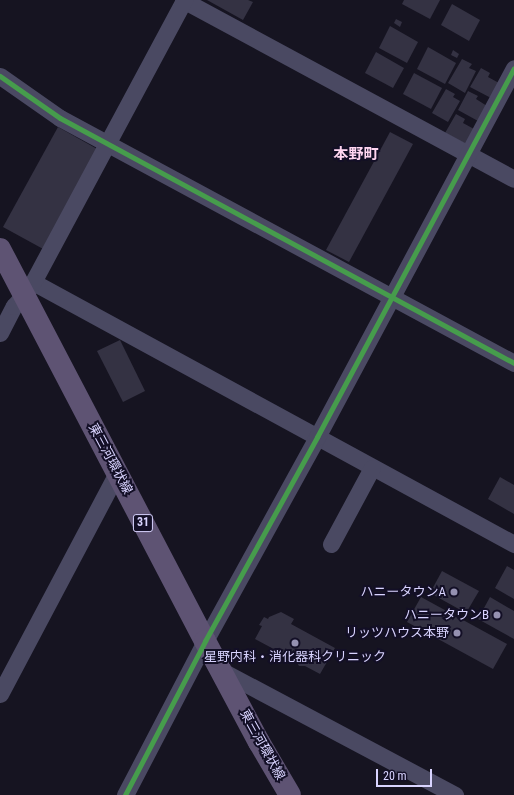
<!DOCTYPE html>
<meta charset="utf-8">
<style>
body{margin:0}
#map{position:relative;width:514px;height:795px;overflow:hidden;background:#161421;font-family:"Roboto Condensed","Noto Sans JP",sans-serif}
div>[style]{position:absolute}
.building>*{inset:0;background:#343243}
.minor>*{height:17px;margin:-8.5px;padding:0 8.5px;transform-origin:8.5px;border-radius:8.5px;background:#4a4962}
.primary>*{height:22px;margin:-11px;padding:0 11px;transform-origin:11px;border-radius:11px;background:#5e5373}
.cycleway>*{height:5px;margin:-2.5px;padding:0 2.5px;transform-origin:2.5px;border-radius:2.5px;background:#469c4c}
.dots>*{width:11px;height:11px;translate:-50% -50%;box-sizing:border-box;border:2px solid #130f26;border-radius:50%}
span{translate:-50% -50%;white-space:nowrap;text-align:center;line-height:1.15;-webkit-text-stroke:4px #130f26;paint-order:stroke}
.shield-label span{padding:1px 3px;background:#130f26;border:1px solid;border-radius:3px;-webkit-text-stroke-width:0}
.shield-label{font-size:12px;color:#d9d4ff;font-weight:700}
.street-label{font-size:13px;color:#d9d4ff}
.poi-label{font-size:13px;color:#d9d4ff}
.right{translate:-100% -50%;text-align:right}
.quarter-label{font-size:15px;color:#ffd6f0;font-weight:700}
.scale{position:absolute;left:376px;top:769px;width:56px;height:18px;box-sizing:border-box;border:2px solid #d9d4ff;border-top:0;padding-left:5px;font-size:12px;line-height:14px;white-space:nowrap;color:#d9d4ff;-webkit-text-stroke:3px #130f26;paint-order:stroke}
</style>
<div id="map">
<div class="building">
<i style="clip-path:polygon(207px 0,248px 0,253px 2px,243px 20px)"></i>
<i style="clip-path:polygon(404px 0,440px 0,430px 19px,402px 4px)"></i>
<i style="clip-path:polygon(452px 4px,480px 20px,469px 41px,441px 25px)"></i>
<i style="clip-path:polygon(396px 19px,402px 22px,400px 27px,394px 23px)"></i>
<i style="clip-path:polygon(390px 26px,418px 42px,407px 63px,379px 48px)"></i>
<i style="clip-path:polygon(428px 47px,456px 63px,445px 84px,417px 69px)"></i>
<i style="clip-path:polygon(453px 50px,459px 54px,457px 58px,451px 55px)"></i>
<i style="clip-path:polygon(376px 52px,404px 68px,393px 88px,365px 73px)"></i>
<i style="clip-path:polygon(462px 59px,472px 64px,469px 68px,476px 71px,465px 93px,448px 83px)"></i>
<i style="clip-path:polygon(481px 68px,490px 73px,488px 77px,499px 83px,491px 98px,470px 87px)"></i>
<i style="clip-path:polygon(414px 73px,442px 88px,431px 109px,403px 94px)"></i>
<i style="clip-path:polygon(446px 89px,455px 94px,453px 97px,460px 101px,448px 122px,432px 113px)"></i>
<i style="clip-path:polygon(468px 91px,478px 96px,476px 99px,487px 106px,478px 121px,458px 110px)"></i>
<i style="clip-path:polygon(456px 114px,465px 119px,463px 123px,474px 129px,466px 144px,445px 133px)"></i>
<i style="clip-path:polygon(58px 127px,99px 150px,45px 250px,3px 227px)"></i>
<i style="clip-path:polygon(390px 132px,413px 144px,349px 262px,326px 250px)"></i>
<i style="clip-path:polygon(120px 340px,145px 391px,123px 402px,97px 351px)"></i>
<i style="clip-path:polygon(500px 477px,514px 485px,514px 514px,488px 499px)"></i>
<i style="clip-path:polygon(507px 566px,514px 570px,514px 599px,495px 588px)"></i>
<i style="clip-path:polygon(442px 571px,479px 591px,466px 613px,430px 593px)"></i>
<i style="clip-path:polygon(421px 597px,507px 644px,493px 669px,407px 622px)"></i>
<i style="clip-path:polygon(490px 597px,514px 611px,514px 639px,478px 619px)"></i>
<i style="clip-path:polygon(281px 612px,294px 619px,291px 624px,335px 648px,320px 674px,305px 666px,299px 666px,296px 661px,255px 639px,262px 626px,259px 625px,264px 617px,268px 619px,269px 617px)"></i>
</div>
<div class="minor">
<i style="left:183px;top:0;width:376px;rotate:28.4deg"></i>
<i style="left:0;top:76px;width:73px;rotate:35deg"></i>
<i style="left:60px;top:118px;width:516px;rotate:28.35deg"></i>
<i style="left:33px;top:282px;width:548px;rotate:28.58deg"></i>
<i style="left:0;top:333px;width:30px;rotate:-63deg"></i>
<i style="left:14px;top:306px;width:15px;rotate:-48deg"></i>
<i style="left:24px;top:295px;width:16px;rotate:-55deg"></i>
<i style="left:33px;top:282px;width:320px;rotate:-61.8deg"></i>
<i style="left:331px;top:544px;width:86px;rotate:-61.7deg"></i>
<i style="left:222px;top:671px;width:264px;rotate:28deg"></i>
<i style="left:0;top:694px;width:250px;rotate:-62.1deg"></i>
<i style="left:125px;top:795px;width:174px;rotate:-62.5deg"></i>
<i style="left:205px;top:641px;width:233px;rotate:-61.2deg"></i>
<i style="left:317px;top:437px;width:418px;rotate:-61.9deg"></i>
</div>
<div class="primary">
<i style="left:0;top:249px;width:442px;rotate:62.4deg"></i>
<i style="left:205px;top:641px;width:115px;rotate:61.9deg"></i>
<i style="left:259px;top:742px;width:61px;rotate:59.7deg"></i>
</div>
<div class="cycleway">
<i style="left:0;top:76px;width:73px;rotate:35deg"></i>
<i style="left:60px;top:118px;width:516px;rotate:28.35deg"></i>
<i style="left:125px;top:795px;width:174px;rotate:-62.5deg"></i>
<i style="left:205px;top:641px;width:233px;rotate:-61.2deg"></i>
<i style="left:317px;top:437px;width:418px;rotate:-61.9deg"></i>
</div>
<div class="dots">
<i style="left:454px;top:592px;background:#9591b1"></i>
<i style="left:497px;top:615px;background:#9591b1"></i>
<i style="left:457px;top:633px;background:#9591b1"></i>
<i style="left:295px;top:643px;background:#9591b1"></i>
</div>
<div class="shield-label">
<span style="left:143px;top:523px">31</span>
</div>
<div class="street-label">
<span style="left:110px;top:459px;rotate:62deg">東三河環状線</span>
<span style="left:262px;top:745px;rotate:61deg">東三河環状線</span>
</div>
<div class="poi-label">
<span class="right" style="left:446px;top:592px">ハニータウンA</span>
<span class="right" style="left:489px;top:615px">ハニータウンB</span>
<span class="right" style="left:449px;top:633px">リッツハウス本野</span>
<span style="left:295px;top:657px">星野内科・消化器科クリニック</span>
</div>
<div class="quarter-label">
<span style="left:356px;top:155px">本野町</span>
</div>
<div class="scale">20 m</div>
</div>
